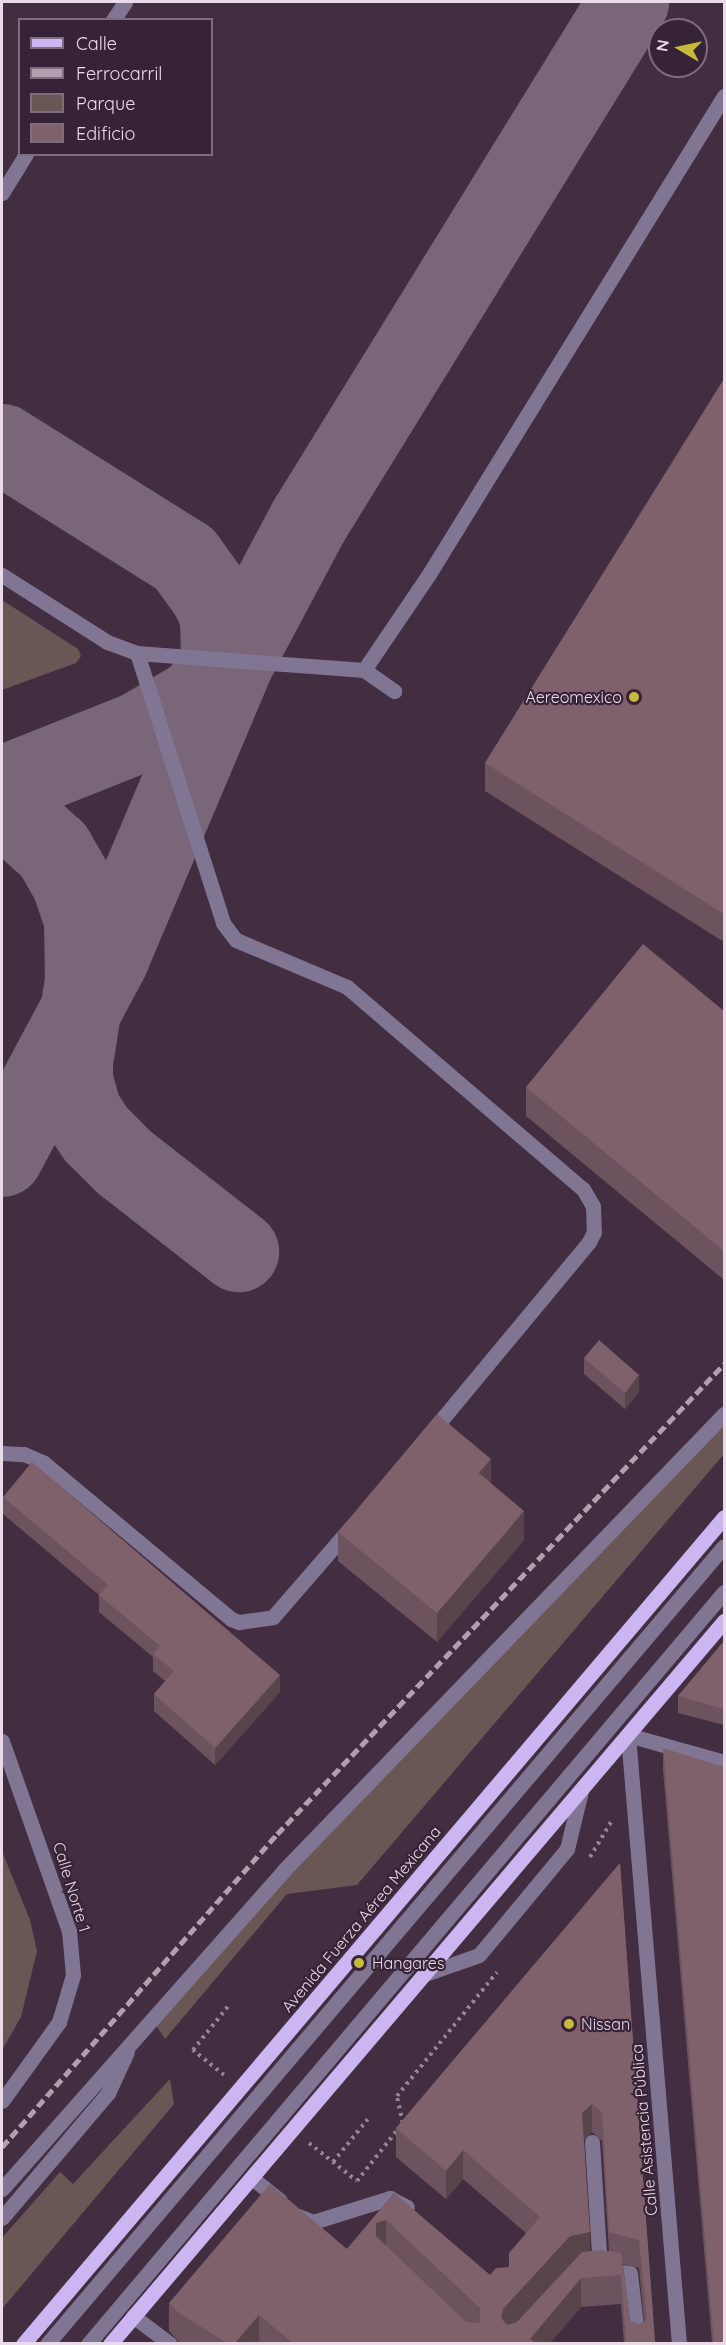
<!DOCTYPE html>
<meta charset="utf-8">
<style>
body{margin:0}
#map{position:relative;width:726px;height:2345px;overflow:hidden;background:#422d41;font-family:Quicksand,sans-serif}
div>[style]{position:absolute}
.green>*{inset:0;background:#6a5654}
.taxiway>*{height:81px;margin:-40.5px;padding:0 40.5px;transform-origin:40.5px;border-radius:40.5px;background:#796678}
.path>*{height:4px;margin-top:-2px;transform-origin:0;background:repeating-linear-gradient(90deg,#968595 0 3px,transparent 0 7.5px)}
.minor>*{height:15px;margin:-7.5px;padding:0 7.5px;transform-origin:7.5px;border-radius:7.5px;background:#807693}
.major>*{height:15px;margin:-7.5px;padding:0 7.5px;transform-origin:7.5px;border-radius:7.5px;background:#cbb6f2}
.rail>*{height:4.5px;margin-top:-2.25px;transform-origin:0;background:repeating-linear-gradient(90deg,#b09faf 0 9px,transparent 0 13.5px)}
.wall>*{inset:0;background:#6d535d}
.shaded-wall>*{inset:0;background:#59444c}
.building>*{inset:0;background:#7f616c}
.dots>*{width:16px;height:16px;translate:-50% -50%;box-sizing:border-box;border:3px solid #372337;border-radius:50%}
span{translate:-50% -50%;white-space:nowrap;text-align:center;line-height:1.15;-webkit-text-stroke:4.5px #372337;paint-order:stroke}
.poi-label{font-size:16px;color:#e9dbe8}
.right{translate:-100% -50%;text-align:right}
.left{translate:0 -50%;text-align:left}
.street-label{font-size:16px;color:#e9dbe8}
.frame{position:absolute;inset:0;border:3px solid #e9dbe8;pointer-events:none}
.legend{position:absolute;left:18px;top:18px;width:195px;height:138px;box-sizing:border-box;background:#372337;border:2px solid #7e6d7e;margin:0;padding:8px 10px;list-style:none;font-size:18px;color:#e9dbe8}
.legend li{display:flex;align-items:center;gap:12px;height:30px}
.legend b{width:30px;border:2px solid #7e6d7e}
.north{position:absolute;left:648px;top:18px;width:60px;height:60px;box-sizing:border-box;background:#372337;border:2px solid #7e6d7e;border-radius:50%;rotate:279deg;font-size:16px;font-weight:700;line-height:24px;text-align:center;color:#e9dbe8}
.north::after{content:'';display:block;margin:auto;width:21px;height:27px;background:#c8bb3b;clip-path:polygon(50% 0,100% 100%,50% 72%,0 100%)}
</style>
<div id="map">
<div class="green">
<i style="clip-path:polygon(2px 600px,78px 649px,81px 656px,76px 663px,2px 690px)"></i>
<i style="clip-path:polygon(724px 1422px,724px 1454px,357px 1885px,287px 1894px,165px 2039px,154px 2022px,288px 1873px)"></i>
<i style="clip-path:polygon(2px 1851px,30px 1920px,37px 1951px,21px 2017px,2px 2050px)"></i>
<i style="clip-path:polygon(170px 2079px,174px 2104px,2px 2309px,2px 2238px,60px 2172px,73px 2184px)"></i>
</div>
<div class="taxiway">
<i style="left:2px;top:444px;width:215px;rotate:32.1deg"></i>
<i style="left:184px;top:558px;width:44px;rotate:54.2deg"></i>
<i style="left:210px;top:594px;width:23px;rotate:65deg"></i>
<i style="left:220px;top:615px;width:46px;rotate:88.8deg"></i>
<i style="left:2px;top:786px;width:146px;rotate:-21.7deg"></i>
<i style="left:138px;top:732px;width:66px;rotate:-30.1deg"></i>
<i style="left:195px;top:699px;width:50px;rotate:-49deg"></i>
<i style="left:2px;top:814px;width:23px;rotate:23deg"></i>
<i style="left:23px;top:823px;width:40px;rotate:42deg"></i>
<i style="left:53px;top:850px;width:36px;rotate:60deg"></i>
<i style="left:71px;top:881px;width:40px;rotate:71.1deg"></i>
<i style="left:84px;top:919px;width:61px;rotate:89.1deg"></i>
<i style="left:85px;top:980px;width:83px;rotate:99deg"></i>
<i style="left:72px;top:1062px;width:17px;rotate:90deg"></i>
<i style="left:72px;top:1079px;width:34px;rotate:75deg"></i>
<i style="left:81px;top:1112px;width:27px;rotate:56deg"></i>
<i style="left:96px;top:1134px;width:40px;rotate:45deg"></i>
<i style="left:124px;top:1162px;width:145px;rotate:38deg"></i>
<i style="left:2px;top:1156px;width:225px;rotate:-61.8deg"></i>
<i style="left:108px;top:958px;width:321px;rotate:-67.1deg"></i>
<i style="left:233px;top:662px;width:160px;rotate:-62deg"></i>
<i style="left:308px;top:521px;width:610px;rotate:-58.34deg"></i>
</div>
<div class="path">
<i style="left:590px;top:1857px;width:41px;rotate:-59deg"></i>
<i style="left:224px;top:2075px;width:40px;rotate:-141deg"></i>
<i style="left:193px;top:2050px;width:58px;rotate:-51.3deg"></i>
<i style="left:403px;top:2123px;width:28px;rotate:-103deg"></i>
<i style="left:397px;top:2096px;width:159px;rotate:-51.1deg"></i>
<i style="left:309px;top:2143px;width:61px;rotate:38.4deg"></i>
<i style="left:357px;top:2181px;width:66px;rotate:-51.7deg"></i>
<i style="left:333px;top:2162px;width:55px;rotate:-50.9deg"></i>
</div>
<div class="minor">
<i style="left:113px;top:20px;width:22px;rotate:-56deg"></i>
<i style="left:2px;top:193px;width:46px;rotate:-58.4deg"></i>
<i style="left:2px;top:575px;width:125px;rotate:32.5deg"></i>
<i style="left:107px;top:642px;width:32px;rotate:20deg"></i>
<i style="left:137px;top:653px;width:228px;rotate:4.3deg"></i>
<i style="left:364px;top:670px;width:37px;rotate:35deg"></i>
<i style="left:137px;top:653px;width:283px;rotate:72.3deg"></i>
<i style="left:223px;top:923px;width:21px;rotate:53deg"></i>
<i style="left:236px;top:940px;width:121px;rotate:22.9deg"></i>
<i style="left:347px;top:987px;width:311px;rotate:40.6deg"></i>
<i style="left:583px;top:1189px;width:20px;rotate:60deg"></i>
<i style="left:593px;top:1206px;width:26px;rotate:88deg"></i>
<i style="left:594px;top:1232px;width:11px;rotate:117deg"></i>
<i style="left:589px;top:1242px;width:251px;rotate:129.7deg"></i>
<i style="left:364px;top:670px;width:116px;rotate:-55.9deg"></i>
<i style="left:429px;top:574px;width:562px;rotate:-58.32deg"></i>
<i style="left:2px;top:1453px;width:22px;rotate:3deg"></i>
<i style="left:24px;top:1454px;width:22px;rotate:24deg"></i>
<i style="left:44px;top:1463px;width:244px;rotate:39.8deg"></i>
<i style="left:231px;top:1619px;width:9px;rotate:21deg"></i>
<i style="left:239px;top:1622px;width:34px;rotate:-8deg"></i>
<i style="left:273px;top:1617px;width:119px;rotate:-49.1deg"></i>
<i style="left:2px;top:1741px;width:201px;rotate:70.6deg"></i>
<i style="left:69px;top:1931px;width:44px;rotate:84.8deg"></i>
<i style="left:73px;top:1975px;width:49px;rotate:106.6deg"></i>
<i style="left:59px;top:2022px;width:97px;rotate:125.8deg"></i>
<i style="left:425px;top:1974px;width:57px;rotate:-19.4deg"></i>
<i style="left:479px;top:1955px;width:138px;rotate:-50.3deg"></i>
<i style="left:567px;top:1849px;width:60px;rotate:-76.4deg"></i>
<i style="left:592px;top:2142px;width:127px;rotate:86.4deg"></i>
<i style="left:252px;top:2178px;width:36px;rotate:39deg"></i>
<i style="left:2px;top:2189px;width:426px;rotate:-48.5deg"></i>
<i style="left:284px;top:1870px;width:634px;rotate:-46.02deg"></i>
<i style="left:298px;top:2216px;width:16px;rotate:22deg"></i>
<i style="left:313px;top:2222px;width:81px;rotate:-17.3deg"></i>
<i style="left:390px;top:2198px;width:19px;rotate:28deg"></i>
<i style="left:2px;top:2218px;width:164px;rotate:-49.7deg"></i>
<i style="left:108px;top:2093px;width:45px;rotate:-65.1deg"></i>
<i style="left:605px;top:2270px;width:25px;rotate:7deg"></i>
<i style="left:630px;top:2273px;width:71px;rotate:83.6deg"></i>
<i style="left:133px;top:2316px;width:46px;rotate:37.1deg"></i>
<i style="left:47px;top:2344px;width:1046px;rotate:-49.69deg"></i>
<i style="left:88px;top:2344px;width:985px;rotate:-49.78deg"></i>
<i style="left:679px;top:2344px;width:611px;rotate:-94.79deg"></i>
<i style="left:628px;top:1735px;width:100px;rotate:15.7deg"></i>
</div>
<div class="major">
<i style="left:23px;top:2344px;width:1084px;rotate:-49.71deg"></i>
<i style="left:110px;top:2344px;width:949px;rotate:-49.66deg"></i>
</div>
<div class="rail">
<i style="left:2px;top:2147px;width:417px;rotate:-48.7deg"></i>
<i style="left:277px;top:1834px;width:649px;rotate:-46.44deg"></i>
</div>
<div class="wall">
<i style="clip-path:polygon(724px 379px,724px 942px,485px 791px,485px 763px)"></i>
<i style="clip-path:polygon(724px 1011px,724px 1280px,526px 1116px,526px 1087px)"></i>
<i style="clip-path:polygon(584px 1358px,639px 1392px,625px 1409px,584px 1374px)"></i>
<i style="clip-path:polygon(491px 1484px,524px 1540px,437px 1642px,338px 1561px,338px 1532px)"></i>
<i style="clip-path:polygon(3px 1497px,280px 1692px,215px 1765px,154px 1711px,154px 1694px,165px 1681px,153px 1671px,153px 1657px,99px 1612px,99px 1595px,3px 1514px)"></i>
<i style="clip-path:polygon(724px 1641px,724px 1725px,678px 1713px,678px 1696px)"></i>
<i style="clip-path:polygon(663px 1748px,724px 2343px,712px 2343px,663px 1770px)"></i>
<i style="clip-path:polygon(evenodd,620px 1863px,655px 2343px,624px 2343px,621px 2304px,581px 2307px,550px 2343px,182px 2343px,179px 2342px,169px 2331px,169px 2303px,347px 2249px,394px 2193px,490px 2275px,509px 2267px,526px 2233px,463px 2179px,446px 2199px,396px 2157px,396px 2128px,620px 1863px,592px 2132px,602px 2141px,609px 2251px,590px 2251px,584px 2140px,592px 2132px,620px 1863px,623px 2264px,639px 2268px,644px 2321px,639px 2325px,630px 2321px,623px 2264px)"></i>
</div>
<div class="shaded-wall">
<i style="clip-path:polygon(639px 1375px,639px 1392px,625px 1409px,625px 1393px)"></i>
<i style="clip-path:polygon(491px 1459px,491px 1488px,479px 1473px)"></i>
<i style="clip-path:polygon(524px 1511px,524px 1540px,437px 1642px,437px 1613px)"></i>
<i style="clip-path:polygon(280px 1675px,280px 1692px,215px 1765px,215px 1748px)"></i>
<i style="clip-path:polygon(592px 2104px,592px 2132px,582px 2142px,582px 2113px)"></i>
<i style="clip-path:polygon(463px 2150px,463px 2179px,446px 2199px,446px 2171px)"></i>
<i style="clip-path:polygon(386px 2220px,386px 2249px,376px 2252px,376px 2223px)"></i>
<i style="clip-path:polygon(590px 2232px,590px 2260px,503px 2337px,501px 2318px,503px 2309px,570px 2236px)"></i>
<i style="clip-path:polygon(581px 2278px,581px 2307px,550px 2343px,530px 2343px,530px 2339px)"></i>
<i style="clip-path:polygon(259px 2315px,259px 2343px,235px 2343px)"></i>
</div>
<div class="building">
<i style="clip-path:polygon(724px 379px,724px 914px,485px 763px)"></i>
<i style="clip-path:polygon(643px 944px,724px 1011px,724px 1251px,526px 1087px)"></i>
<i style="clip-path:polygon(599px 1340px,639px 1375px,625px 1393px,584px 1358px)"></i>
<i style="clip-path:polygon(437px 1414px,491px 1459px,479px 1473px,524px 1511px,437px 1613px,338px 1532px)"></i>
<i style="clip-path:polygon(32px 1462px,280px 1675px,215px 1748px,154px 1694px,174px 1671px,153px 1654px,160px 1646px,99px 1595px,108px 1585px,3px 1497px)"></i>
<i style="clip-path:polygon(724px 1641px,724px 1709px,678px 1696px)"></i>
<i style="clip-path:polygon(663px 1748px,724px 1767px,724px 2343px,714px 2343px)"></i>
<i style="clip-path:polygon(evenodd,620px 1863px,655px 2343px,626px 2343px,621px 2275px,581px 2278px,530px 2339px,536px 2343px,293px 2343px,259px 2315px,235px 2343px,227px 2343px,179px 2313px,169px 2303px,270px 2184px,347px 2249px,394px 2193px,490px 2275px,496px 2268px,509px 2267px,509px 2253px,540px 2217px,463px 2150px,446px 2171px,396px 2128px,620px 1863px,592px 2104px,602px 2112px,609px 2232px,639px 2240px,647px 2319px,639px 2325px,630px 2321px,621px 2253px,600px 2250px,582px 2252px,517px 2322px,507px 2325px,501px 2318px,503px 2309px,570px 2236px,590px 2232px,582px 2113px,592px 2104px,620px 1863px,386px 2220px,480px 2308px,480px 2323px,466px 2322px,376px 2236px,376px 2223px,386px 2220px)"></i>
</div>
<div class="dots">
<i style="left:634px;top:697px;background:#c8bb3b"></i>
<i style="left:359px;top:1963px;background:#c8bb3b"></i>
<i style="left:569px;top:2024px;background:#c8bb3b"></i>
</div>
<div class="poi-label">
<span class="right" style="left:622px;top:697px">Aereomexico</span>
<span class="left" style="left:372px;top:1963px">Hangares</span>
<span class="left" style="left:581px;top:2024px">Nissan</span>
</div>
<div class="street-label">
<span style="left:72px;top:1887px;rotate:73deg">Calle Norte 1</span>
<span style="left:361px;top:1919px;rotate:-50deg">Avenida Fuerza Aérea Mexicana</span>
<span style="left:644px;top:2130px;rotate:-95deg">Calle Asistencia Pública</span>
</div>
<div class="frame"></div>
<ul class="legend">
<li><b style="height:8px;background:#cbb6f2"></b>Calle</li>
<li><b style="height:8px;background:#b09faf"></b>Ferrocarril</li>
<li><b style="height:16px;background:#6a5654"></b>Parque</li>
<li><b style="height:16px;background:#7f616c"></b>Edificio</li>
</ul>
<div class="north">N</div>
</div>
